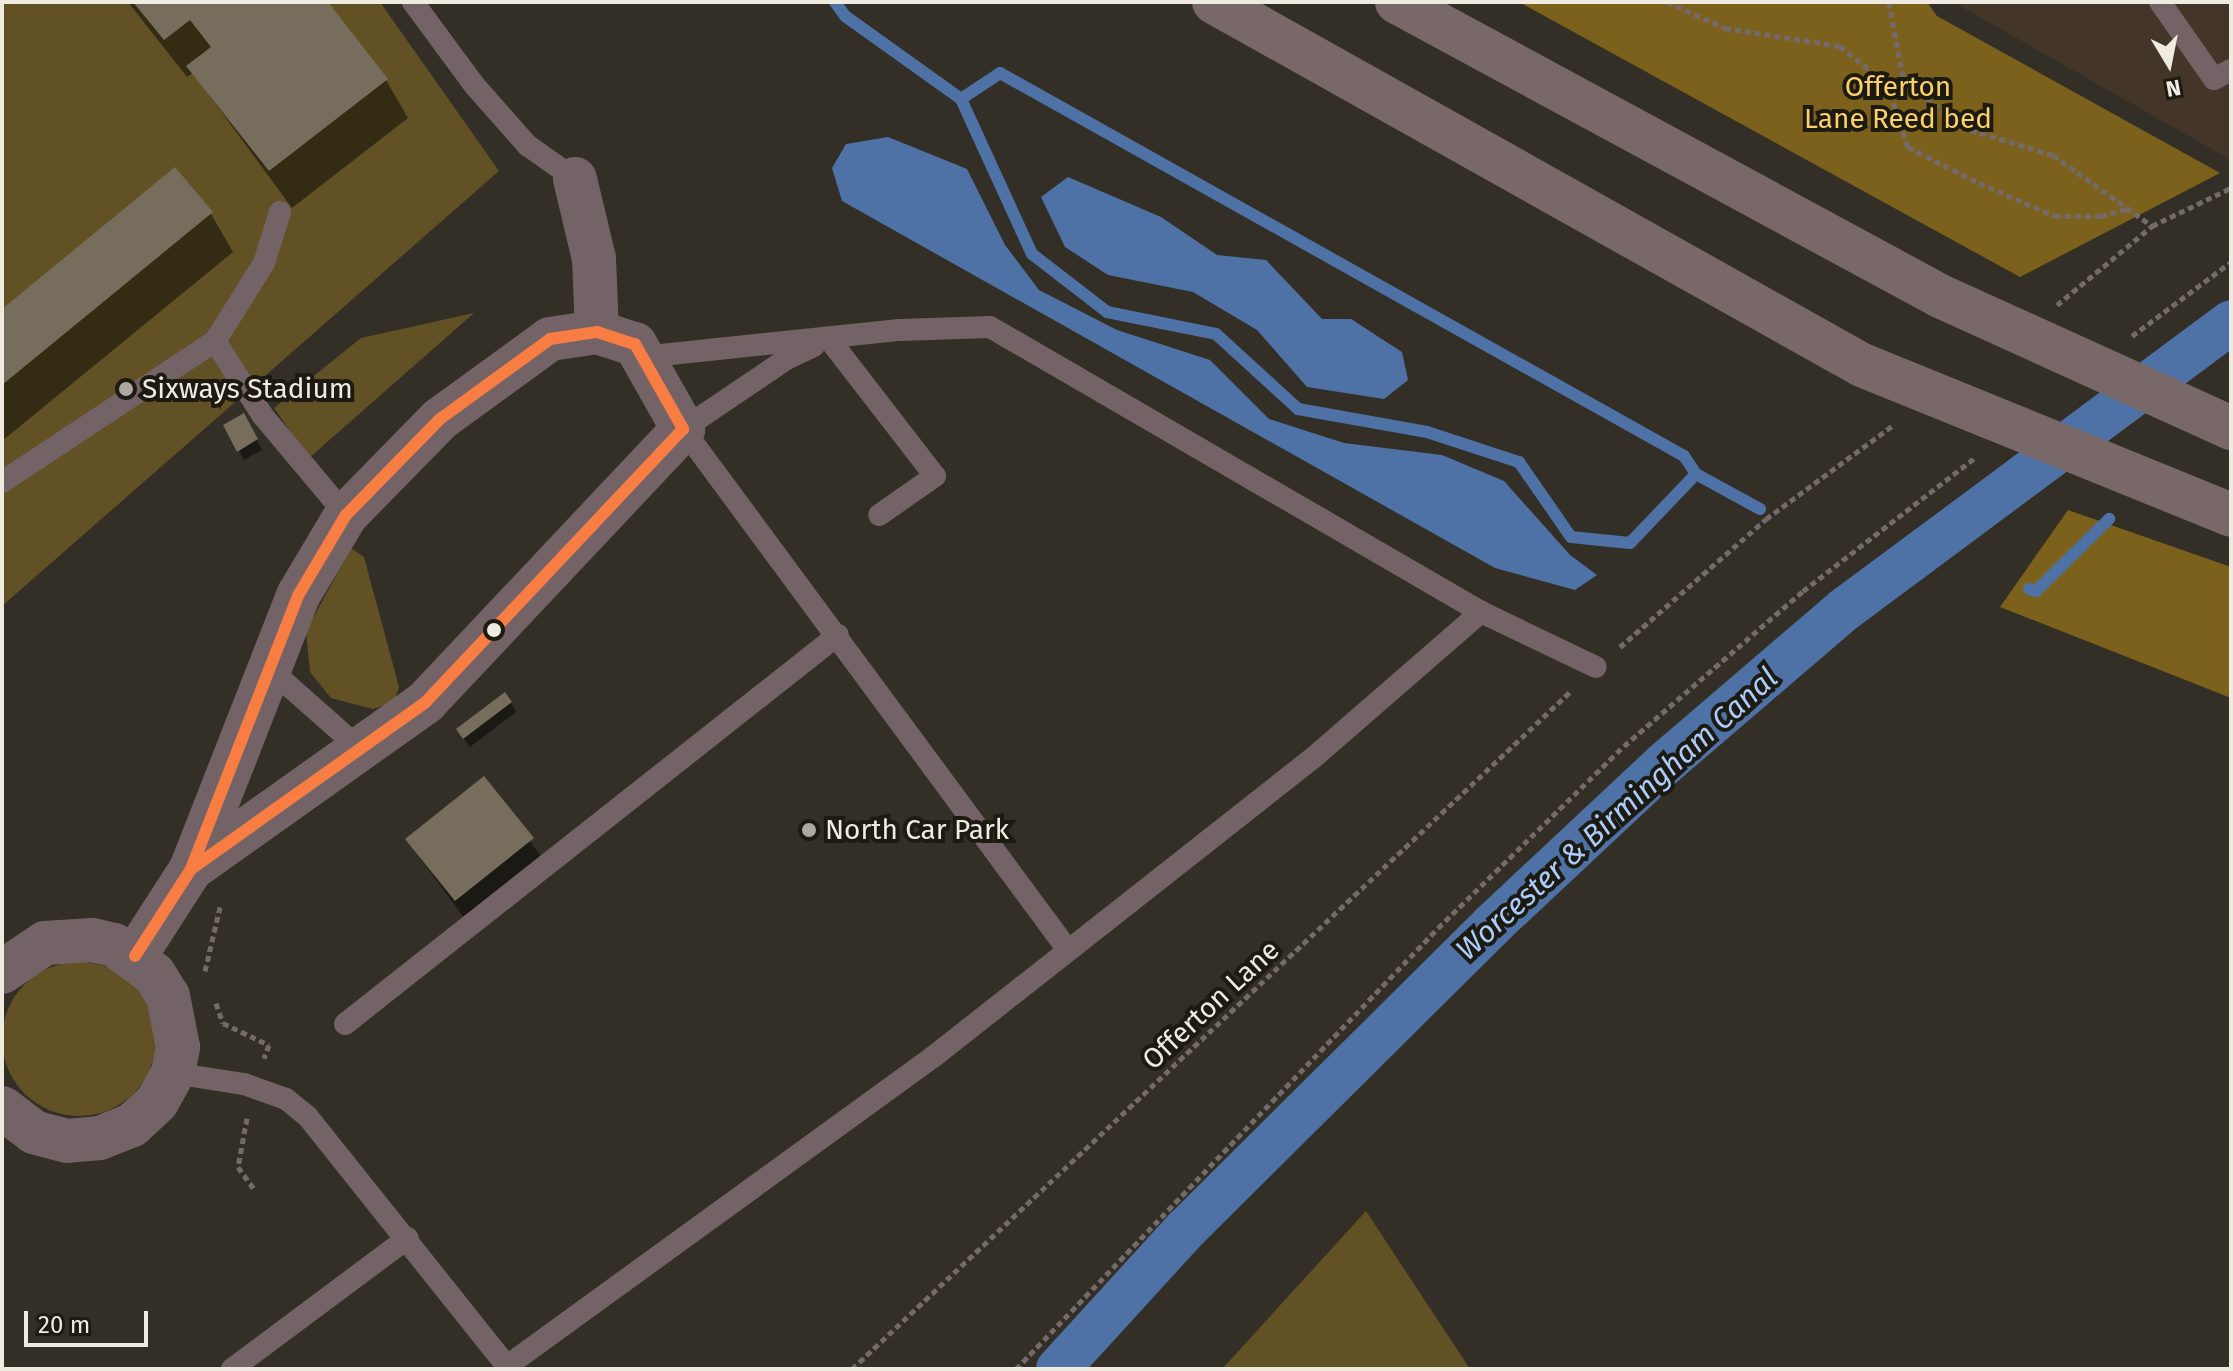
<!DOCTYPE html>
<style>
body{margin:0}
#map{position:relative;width:2233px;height:1371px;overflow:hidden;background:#332f26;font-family:"Fira Sans",sans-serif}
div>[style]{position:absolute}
.commercial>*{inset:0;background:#433629}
.green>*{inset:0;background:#625125}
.round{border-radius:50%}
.forest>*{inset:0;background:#7b611c}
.water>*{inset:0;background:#4e72a5}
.shadow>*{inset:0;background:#0007}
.stream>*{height:12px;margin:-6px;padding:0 6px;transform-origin:6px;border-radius:6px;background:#4e72a5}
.canal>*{height:44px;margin:-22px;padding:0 22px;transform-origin:22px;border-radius:22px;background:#4e72a5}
.building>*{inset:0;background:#776d5c}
.path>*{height:5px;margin-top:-2.5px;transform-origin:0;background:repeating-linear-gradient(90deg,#756a6a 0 6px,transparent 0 10px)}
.lane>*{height:22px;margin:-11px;padding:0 11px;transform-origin:11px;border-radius:11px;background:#746366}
.street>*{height:44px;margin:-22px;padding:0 22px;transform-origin:22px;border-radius:22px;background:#746366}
.highway>*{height:44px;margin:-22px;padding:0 22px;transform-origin:22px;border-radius:22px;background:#786868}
.highway-bridge>*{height:44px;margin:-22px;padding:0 22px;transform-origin:22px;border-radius:22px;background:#786868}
.bus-1>*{height:12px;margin:-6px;padding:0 6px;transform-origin:6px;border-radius:6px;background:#f77d43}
.dots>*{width:22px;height:22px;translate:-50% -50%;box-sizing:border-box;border:4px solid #1d1a12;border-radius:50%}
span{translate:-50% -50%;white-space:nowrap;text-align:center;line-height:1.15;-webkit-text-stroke:8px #1d1a12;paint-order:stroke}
.park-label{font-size:28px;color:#fad06b}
.poi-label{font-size:28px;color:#efebe0}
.left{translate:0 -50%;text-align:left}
.street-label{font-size:28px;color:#efebe0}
.water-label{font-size:30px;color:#aaccfc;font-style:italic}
.frame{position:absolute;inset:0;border:4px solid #efebe0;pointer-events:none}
.north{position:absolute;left:2129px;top:24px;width:80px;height:80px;-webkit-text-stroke:6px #1d1a12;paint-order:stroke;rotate:170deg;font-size:22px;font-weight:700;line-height:32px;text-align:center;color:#efebe0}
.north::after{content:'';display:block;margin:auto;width:28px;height:36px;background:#efebe0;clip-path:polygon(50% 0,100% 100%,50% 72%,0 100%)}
.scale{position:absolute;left:24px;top:1311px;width:124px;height:36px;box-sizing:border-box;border:4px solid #efebe0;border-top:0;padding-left:10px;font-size:24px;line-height:28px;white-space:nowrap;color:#efebe0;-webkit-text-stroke:6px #1d1a12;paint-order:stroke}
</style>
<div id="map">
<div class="commercial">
<i style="clip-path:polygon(1958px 2px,2231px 2px,2231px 160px,1962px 7px)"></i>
</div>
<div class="green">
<i style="clip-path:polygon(2px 2px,380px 2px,499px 171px,2px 606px)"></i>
<i style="clip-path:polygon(474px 313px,309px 458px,274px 408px,361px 338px)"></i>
<i style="clip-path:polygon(351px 548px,364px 557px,399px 687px,394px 702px,373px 709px,331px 698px,310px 672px,306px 631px)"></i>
<i class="round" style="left:2px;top:962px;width:154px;height:154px"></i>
<i style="clip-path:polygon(1366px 1211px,1470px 1369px,1222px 1369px)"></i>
</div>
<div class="forest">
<i style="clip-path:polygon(1519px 2px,1927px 2px,1937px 16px,2220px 173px,2020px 277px)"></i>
<i style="clip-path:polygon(2068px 510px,2231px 567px,2231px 698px,2000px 607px)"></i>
</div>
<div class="water">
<i style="clip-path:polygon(888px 137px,967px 169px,1005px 245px,1039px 290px,1117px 330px,1210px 360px,1269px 419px,1344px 443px,1442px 455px,1504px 481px,1570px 555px,1597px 575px,1575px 590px,1495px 568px,842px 201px,832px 168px,846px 144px)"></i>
<i style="clip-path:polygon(1068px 177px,1161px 217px,1217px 255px,1266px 260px,1322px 319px,1351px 319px,1402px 352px,1408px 380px,1384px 399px,1307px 387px,1257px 330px,1193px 292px,1108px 275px,1065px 247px,1041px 197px)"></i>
</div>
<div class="shadow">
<i style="clip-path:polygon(128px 2px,326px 2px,386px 80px,408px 118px,292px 208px,193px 73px,187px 77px)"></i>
<i style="clip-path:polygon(211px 214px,233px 252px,2px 441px,2px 311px)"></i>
<i style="clip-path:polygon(244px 416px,262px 450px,244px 460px,226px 426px)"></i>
<i style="clip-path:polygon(511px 703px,516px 712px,470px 747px,458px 730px)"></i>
<i style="clip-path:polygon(484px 778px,550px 869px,473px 930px,407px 840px)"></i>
</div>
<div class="stream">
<i style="left:835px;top:2px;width:17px;rotate:54deg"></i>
<i style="left:845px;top:16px;width:143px;rotate:35.6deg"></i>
<i style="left:961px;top:99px;width:170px;rotate:65.4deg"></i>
<i style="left:1032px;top:254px;width:95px;rotate:37.7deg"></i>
<i style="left:1107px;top:312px;width:111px;rotate:11.4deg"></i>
<i style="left:1216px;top:334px;width:111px;rotate:42.4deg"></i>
<i style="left:1298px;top:409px;width:131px;rotate:10.1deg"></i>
<i style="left:1427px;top:432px;width:97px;rotate:18.1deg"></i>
<i style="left:1519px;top:462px;width:91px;rotate:55.3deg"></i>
<i style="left:1571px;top:537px;width:59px;rotate:5.8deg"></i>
<i style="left:1630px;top:543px;width:95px;rotate:-46.3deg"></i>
<i style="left:1696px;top:474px;width:73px;rotate:28.7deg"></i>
<i style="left:961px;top:99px;width:47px;rotate:-33.7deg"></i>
<i style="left:1000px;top:73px;width:784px;rotate:29.25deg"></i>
<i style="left:1684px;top:456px;width:22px;rotate:56deg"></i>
<i style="left:2029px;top:589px;width:7px;rotate:16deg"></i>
<i style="left:2036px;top:591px;width:103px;rotate:-44.6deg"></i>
</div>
<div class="canal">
<i style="left:1058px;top:1369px;width:190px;rotate:-47.6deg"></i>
<i style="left:1186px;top:1229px;width:431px;rotate:-44.8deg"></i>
<i style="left:1492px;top:925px;width:236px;rotate:-43.1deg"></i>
<i style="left:1664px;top:764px;width:238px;rotate:-40.6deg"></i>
<i style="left:1845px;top:609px;width:481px;rotate:-36.6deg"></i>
</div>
<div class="building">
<i style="clip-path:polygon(133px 2px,328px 2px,388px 79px,269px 171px,186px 66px,211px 47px,190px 20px,164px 40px)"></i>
<i style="clip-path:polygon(175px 167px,213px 212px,2px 385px,2px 309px)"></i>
<i style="clip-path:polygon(244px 413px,258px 439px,237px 452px,223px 425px)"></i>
<i style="clip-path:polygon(505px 692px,512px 702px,463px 739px,456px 729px)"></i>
<i style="clip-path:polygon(484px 776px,534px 838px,455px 901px,405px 839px)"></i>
</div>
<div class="path">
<i style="left:1667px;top:2px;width:64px;rotate:24.1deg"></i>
<i style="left:1725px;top:28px;width:116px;rotate:8.9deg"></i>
<i style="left:1840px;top:46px;width:60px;rotate:39deg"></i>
<i style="left:1887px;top:84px;width:66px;rotate:71.6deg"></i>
<i style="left:1908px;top:147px;width:80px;rotate:26.9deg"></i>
<i style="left:1979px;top:183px;width:83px;rotate:23.5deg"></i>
<i style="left:2055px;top:216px;width:46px"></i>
<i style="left:2101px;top:216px;width:28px;rotate:-15deg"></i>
<i style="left:1889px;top:2px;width:77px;rotate:79.6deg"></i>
<i style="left:1903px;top:78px;width:76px;rotate:40.2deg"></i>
<i style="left:1961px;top:127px;width:96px;rotate:16.9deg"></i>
<i style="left:2053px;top:155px;width:122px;rotate:35.6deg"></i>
<i style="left:2057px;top:305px;width:124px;rotate:-39.7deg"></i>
<i style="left:2152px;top:226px;width:88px;rotate:-25.7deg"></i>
<i style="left:2132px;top:336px;width:124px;rotate:-36.8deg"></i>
<i style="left:1620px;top:647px;width:194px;rotate:-41.2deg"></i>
<i style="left:1766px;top:519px;width:160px;rotate:-36.4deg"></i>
<i style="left:205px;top:971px;width:66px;rotate:-76.8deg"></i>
<i style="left:216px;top:1003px;width:21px;rotate:71deg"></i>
<i style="left:223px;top:1023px;width:51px;rotate:25.6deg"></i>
<i style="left:269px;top:1045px;width:14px;rotate:111deg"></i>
<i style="left:247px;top:1118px;width:50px;rotate:100.4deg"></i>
<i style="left:238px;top:1167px;width:27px;rotate:54deg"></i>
<i style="left:852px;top:1369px;width:988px;rotate:-43.32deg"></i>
<i style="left:1016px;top:1369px;width:610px;rotate:-46.26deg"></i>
<i style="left:1438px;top:928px;width:260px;rotate:-44.4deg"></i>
<i style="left:1624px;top:746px;width:237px;rotate:-40.9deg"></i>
<i style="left:1803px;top:591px;width:219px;rotate:-37.8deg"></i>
</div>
<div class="lane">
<i style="left:413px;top:2px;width:104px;rotate:53.6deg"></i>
<i style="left:475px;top:86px;width:79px;rotate:48.6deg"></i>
<i style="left:527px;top:145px;width:59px;rotate:35.3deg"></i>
<i style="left:2160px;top:2px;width:94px;rotate:55deg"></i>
<i style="left:2214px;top:79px;width:19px;rotate:-28deg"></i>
<i style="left:280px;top:212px;width:53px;rotate:107.4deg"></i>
<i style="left:264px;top:263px;width:92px;rotate:122.1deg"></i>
<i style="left:215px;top:341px;width:89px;rotate:57.4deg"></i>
<i style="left:263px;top:416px;width:129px;rotate:50deg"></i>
<i style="left:829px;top:339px;width:173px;rotate:52.3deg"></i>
<i style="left:935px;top:476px;width:68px;rotate:145.1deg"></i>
<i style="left:814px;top:346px;width:29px;rotate:155deg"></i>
<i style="left:788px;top:358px;width:127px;rotate:145.9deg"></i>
<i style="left:683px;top:429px;width:648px;rotate:53.54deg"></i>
<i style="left:642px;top:357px;width:259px;rotate:-6deg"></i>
<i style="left:900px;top:330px;width:90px;rotate:-1.9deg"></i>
<i style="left:990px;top:327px;width:568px;rotate:30.13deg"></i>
<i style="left:1481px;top:612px;width:127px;rotate:25.6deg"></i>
<i style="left:2px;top:482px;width:255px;rotate:-33.5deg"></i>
<i style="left:272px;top:671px;width:116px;rotate:41.5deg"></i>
<i style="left:345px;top:1024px;width:628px;rotate:-38.28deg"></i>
<i style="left:173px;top:1073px;width:72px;rotate:8.8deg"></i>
<i style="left:244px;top:1084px;width:45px;rotate:19.7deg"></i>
<i style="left:286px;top:1099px;width:28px;rotate:39deg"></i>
<i style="left:308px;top:1117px;width:319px;rotate:51.4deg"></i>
<i style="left:507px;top:1366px;width:526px;rotate:-35.96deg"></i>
<i style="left:933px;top:1057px;width:484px;rotate:-38.2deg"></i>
<i style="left:1313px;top:758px;width:223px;rotate:-41deg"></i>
<i style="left:232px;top:1369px;width:219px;rotate:-36.7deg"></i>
</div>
<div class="street">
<i style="left:575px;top:179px;width:82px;rotate:76.6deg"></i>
<i style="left:594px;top:259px;width:73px;rotate:87.6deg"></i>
<i style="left:135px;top:956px;width:103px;rotate:-57.2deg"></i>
<i style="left:191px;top:869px;width:295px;rotate:-68.6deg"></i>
<i style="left:299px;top:594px;width:92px;rotate:-59.3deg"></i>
<i style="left:346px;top:515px;width:134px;rotate:-45.6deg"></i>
<i style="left:440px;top:419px;width:136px;rotate:-36deg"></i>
<i style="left:550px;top:339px;width:48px;rotate:-8.5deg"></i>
<i style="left:597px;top:332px;width:40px;rotate:18deg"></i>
<i style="left:635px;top:344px;width:98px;rotate:60.5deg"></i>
<i style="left:683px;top:429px;width:375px;rotate:133.3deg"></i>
<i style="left:426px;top:702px;width:288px;rotate:144.6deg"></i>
<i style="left:2px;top:972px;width:52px;rotate:-34deg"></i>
<i style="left:45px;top:943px;width:47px;rotate:-3.7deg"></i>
<i style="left:92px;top:940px;width:23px;rotate:13deg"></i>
<i style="left:114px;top:945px;width:49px;rotate:35.9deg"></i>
<i style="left:154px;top:974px;width:26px;rotate:58deg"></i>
<i style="left:168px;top:996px;width:52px;rotate:78.9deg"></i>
<i style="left:178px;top:1047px;width:26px;rotate:101deg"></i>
<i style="left:173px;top:1073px;width:33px;rotate:119deg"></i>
<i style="left:157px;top:1102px;width:34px;rotate:137deg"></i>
<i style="left:132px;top:1125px;width:35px;rotate:158deg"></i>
<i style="left:100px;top:1138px;width:33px;rotate:175deg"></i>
<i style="left:67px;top:1141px;width:34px;rotate:-165deg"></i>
<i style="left:34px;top:1132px;width:40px;rotate:-143deg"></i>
</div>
<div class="highway">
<i style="left:1214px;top:2px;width:743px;rotate:29.26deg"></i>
<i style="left:1397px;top:2px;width:617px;rotate:28.43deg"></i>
</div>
<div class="highway-bridge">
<i style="left:1940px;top:296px;width:320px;rotate:24.4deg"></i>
<i style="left:1862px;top:365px;width:398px;rotate:22.1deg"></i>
</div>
<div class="bus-1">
<i style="left:135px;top:956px;width:103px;rotate:-57.2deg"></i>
<i style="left:191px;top:869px;width:295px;rotate:-68.6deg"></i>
<i style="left:299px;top:594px;width:92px;rotate:-59.3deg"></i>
<i style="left:346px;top:515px;width:134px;rotate:-45.6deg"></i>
<i style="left:440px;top:419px;width:136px;rotate:-36deg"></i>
<i style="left:550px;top:339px;width:48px;rotate:-8.5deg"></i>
<i style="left:597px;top:332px;width:40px;rotate:18deg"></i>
<i style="left:635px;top:344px;width:98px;rotate:60.5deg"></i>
<i style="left:683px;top:429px;width:375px;rotate:133.3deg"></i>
<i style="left:426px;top:702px;width:288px;rotate:144.6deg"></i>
</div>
<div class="dots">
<i style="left:126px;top:389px;background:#ada99f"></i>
<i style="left:494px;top:630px;background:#efebe0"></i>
<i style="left:809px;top:830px;background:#ada99f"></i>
</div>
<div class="park-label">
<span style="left:1898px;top:103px">Offerton<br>Lane Reed bed</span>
</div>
<div class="poi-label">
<span class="left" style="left:142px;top:389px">Sixways Stadium</span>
<span class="left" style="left:825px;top:830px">North Car Park</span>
</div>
<div class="street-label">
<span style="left:1211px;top:1005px;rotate:-43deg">Offerton Lane</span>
</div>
<div class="water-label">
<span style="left:1617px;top:814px;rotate:-42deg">Worcester &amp; Birmingham Canal</span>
</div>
<div class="frame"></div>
<div class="north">N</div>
<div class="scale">20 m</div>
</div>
